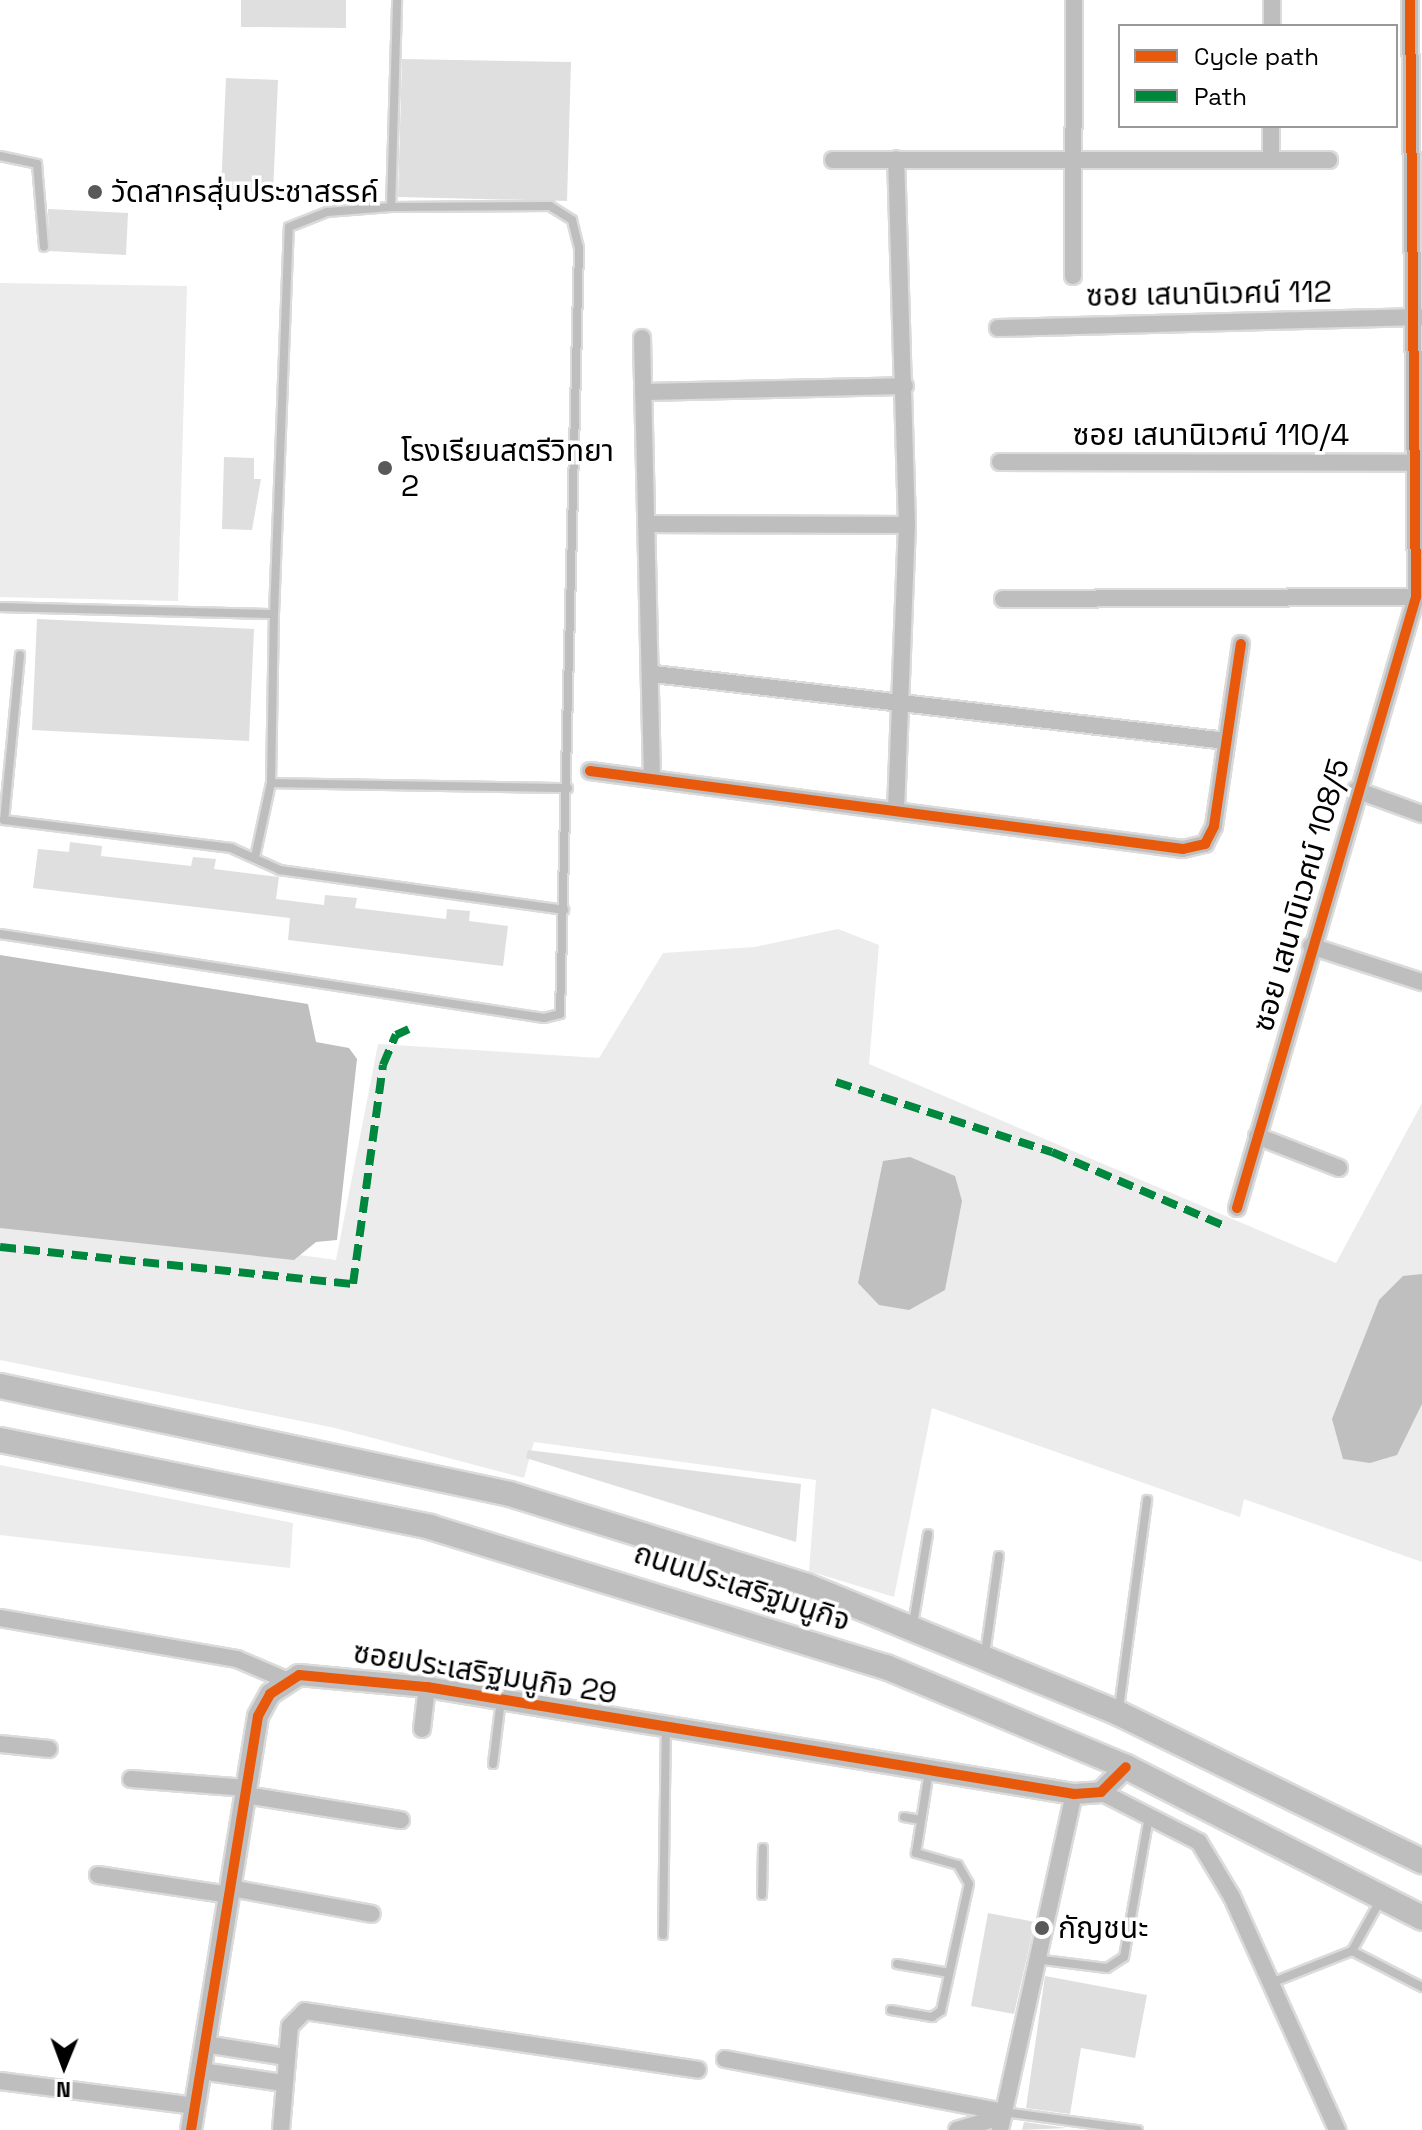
<!DOCTYPE html>
<meta charset="utf-8">
<style>
body{margin:0}
#map{position:relative;width:1422px;height:2130px;overflow:hidden;background:#fff;font-family:"Space Grotesk","Noto Sans Thai",sans-serif}
div>[style]{position:absolute}
.green>*{inset:0;background:#ececec}
.water>*{inset:0;background:#bfbfbf}
.building>*{inset:0;background:#dfdfdf}
.roads{filter:drop-shadow(2px 0 #dbdbdb) drop-shadow(-2px 0 #dbdbdb) drop-shadow(0 2px #dbdbdb) drop-shadow(0 -2px #dbdbdb)}
.service>*{height:8px;margin:-4px;padding:0 4px;transform-origin:4px;border-radius:4px;background:#bebebe}
.minor>*{height:16px;margin:-8px;padding:0 8px;transform-origin:8px;border-radius:8px;background:#bebebe}
.tertiary>*{height:20px;margin:-10px;padding:0 10px;transform-origin:10px;border-radius:10px;background:#bebebe}
.primary>*{height:24px;margin:-12px;padding:0 12px;transform-origin:12px;border-radius:12px;background:#bebebe}
.quiet>*{height:8px;margin-top:-4px;transform-origin:0;background:repeating-linear-gradient(90deg,#00873e 0 16px,transparent 0 24px)}
.cycleway>*{height:10px;margin:-5px;padding:0 5px;transform-origin:5px;border-radius:5px;background:#e8590c}
.dots>*{width:22px;height:22px;translate:-50% -50%;box-sizing:border-box;border:4px solid #fff;border-radius:50%}
span{translate:-50% -50%;white-space:nowrap;text-align:center;line-height:1.15;-webkit-text-stroke:7px #fff;paint-order:stroke}
.poi-label{font-size:30px;color:#000}
.left{translate:0 -50%;text-align:left}
.street-label{font-size:30px;color:#000}
.legend{position:absolute;left:1118px;top:24px;width:280px;height:104px;box-sizing:border-box;background:#fff;border:2px solid #999;margin:0;padding:10px 14px;list-style:none;font-size:24px;color:#000}
.legend li{display:flex;align-items:center;gap:16px;height:40px}
.legend b{width:40px;border:2px solid #999}
.north{position:absolute;left:24px;top:2026px;width:80px;height:80px;-webkit-text-stroke:6px #fff;paint-order:stroke;rotate:181deg;font-size:22px;font-weight:700;line-height:32px;text-align:center;color:#000}
.north::after{content:'';display:block;margin:auto;width:28px;height:36px;background:#000;clip-path:polygon(50% 0,100% 100%,50% 72%,0 100%)}
</style>
<div id="map">
<div class="green">
<i style="clip-path:polygon(0 283px,187px 286px,178px 601px,0 597px)"></i>
<i style="clip-path:polygon(838px 929px,879px 945px,869px 1064px,1336px 1263px,1422px 1103px,1422px 1562px,1244px 1499px,1240px 1517px,932px 1408px,894px 1597px,809px 1571px,816px 1480px,534px 1442px,524px 1478px,335px 1428px,0 1360px,0 1214px,336px 1260px,378px 1044px,599px 1058px,663px 953px,755px 947px)"></i>
<i style="clip-path:polygon(0 1465px,293px 1523px,290px 1568px,0 1535px)"></i>
</div>
<div class="water">
<i style="clip-path:polygon(0 955px,308px 1004px,316px 1042px,349px 1048px,357px 1059px,337px 1240px,316px 1242px,294px 1260px,0 1228px)"></i>
<i style="clip-path:polygon(910px 1157px,955px 1176px,962px 1201px,945px 1290px,909px 1310px,879px 1305px,858px 1283px,883px 1161px)"></i>
<i style="clip-path:polygon(1422px 1274px,1422px 1404px,1397px 1455px,1370px 1463px,1343px 1459px,1332px 1419px,1379px 1300px,1403px 1276px)"></i>
</div>
<div class="building">
<i style="clip-path:polygon(241px 0,346px 0,346px 28px,241px 27px)"></i>
<i style="clip-path:polygon(402px 59px,571px 62px,567px 201px,398px 197px)"></i>
<i style="clip-path:polygon(226px 78px,278px 80px,273px 193px,221px 190px)"></i>
<i style="clip-path:polygon(48px 209px,128px 213px,126px 255px,49px 251px)"></i>
<i style="clip-path:polygon(224px 457px,254px 458px,254px 479px,261px 479px,252px 530px,222px 529px)"></i>
<i style="clip-path:polygon(37px 619px,254px 629px,249px 741px,32px 730px)"></i>
<i style="clip-path:polygon(70px 842px,102px 846px,101px 856px,191px 866px,193px 857px,216px 859px,214px 869px,279px 877px,276px 899px,324px 905px,325px 895px,357px 898px,355px 908px,446px 919px,447px 909px,470px 911px,469px 921px,508px 926px,503px 966px,288px 940px,290px 918px,33px 888px,38px 849px,69px 852px)"></i>
<i style="clip-path:polygon(528px 1450px,801px 1484px,796px 1542px,526px 1458px)"></i>
<i style="clip-path:polygon(988px 1913px,1035px 1922px,1014px 2014px,971px 2006px)"></i>
<i style="clip-path:polygon(1045px 1976px,1147px 1995px,1135px 2058px,1081px 2048px,1070px 2114px,1026px 2108px)"></i>
<i style="clip-path:polygon(1024px 2122px,1067px 2128px,1022px 2130px)"></i>
</div>
<div class="roads">
<div class="service">
<i style="left:0;top:156px;width:38px;rotate:12deg"></i>
<i style="left:37px;top:164px;width:83px;rotate:85.2deg"></i>
<i style="left:391px;top:207px;width:207px;rotate:-88.3deg"></i>
<i style="left:0;top:607px;width:274px;rotate:1.5deg"></i>
<i style="left:274px;top:614px;width:387px;rotate:-87.8deg"></i>
<i style="left:289px;top:227px;width:41px;rotate:-21.5deg"></i>
<i style="left:327px;top:212px;width:64px;rotate:-4.5deg"></i>
<i style="left:391px;top:207px;width:159px;rotate:-0.4deg"></i>
<i style="left:550px;top:206px;width:26px;rotate:32deg"></i>
<i style="left:572px;top:220px;width:29px;rotate:76deg"></i>
<i style="left:579px;top:248px;width:766px;rotate:91.42deg"></i>
<i style="left:560px;top:1014px;width:16px;rotate:166deg"></i>
<i style="left:544px;top:1018px;width:550px;rotate:-171.22deg"></i>
<i style="left:20px;top:655px;width:166px;rotate:95.5deg"></i>
<i style="left:4px;top:820px;width:229px;rotate:7deg"></i>
<i style="left:231px;top:848px;width:54px;rotate:24.2deg"></i>
<i style="left:280px;top:870px;width:287px;rotate:8deg"></i>
<i style="left:271px;top:783px;width:169px;rotate:-89deg"></i>
<i style="left:255px;top:857px;width:76px;rotate:-77.8deg"></i>
<i style="left:271px;top:783px;width:297px;rotate:1deg"></i>
<i style="left:913px;top:1624px;width:91px;rotate:-80.5deg"></i>
<i style="left:985px;top:1654px;width:99px;rotate:-81.9deg"></i>
<i style="left:1119px;top:1708px;width:210px;rotate:-82.3deg"></i>
<i style="left:493px;top:1764px;width:64px;rotate:-82.9deg"></i>
<i style="left:904px;top:1817px;width:17px;rotate:10deg"></i>
<i style="left:762px;top:1895px;width:47px;rotate:-88.8deg"></i>
<i style="left:663px;top:1935px;width:209px;rotate:-89.2deg"></i>
<i style="left:1352px;top:1951px;width:60px;rotate:-60.9deg"></i>
<i style="left:1043px;top:1960px;width:64px;rotate:7.1deg"></i>
<i style="left:1107px;top:1968px;width:20px;rotate:-33deg"></i>
<i style="left:1124px;top:1957px;width:142px;rotate:-79.9deg"></i>
<i style="left:897px;top:1964px;width:53px;rotate:9.8deg"></i>
<i style="left:1271px;top:1983px;width:87px;rotate:-21.6deg"></i>
<i style="left:1352px;top:1951px;width:79px;rotate:27.2deg"></i>
<i style="left:891px;top:2010px;width:42px;rotate:9.7deg"></i>
<i style="left:932px;top:2017px;width:11px;rotate:-34deg"></i>
<i style="left:941px;top:2011px;width:130px;rotate:-77.6deg"></i>
<i style="left:969px;top:1884px;width:22px;rotate:-120deg"></i>
<i style="left:958px;top:1865px;width:44px;rotate:-164.1deg"></i>
<i style="left:916px;top:1853px;width:83px;rotate:-81deg"></i>
<i style="left:1004px;top:2112px;width:135px;rotate:7.7deg"></i>
</div>
<div class="minor">
<i style="left:1272px;top:26px;width:26px;rotate:-90deg"></i>
<i style="left:1271px;top:159px;width:33px;rotate:-90deg"></i>
<i style="left:833px;top:160px;width:496px"></i>
<i style="left:1073px;top:276px;width:276px;rotate:-89.8deg"></i>
<i style="left:998px;top:328px;width:423px;rotate:-1.5deg"></i>
<i style="left:642px;top:338px;width:438px;rotate:88.7deg"></i>
<i style="left:643px;top:392px;width:262px;rotate:-1.3deg"></i>
<i style="left:1000px;top:462px;width:419px;rotate:0.1deg"></i>
<i style="left:646px;top:524px;width:261px;rotate:0.2deg"></i>
<i style="left:1003px;top:599px;width:419px;rotate:-0.3deg"></i>
<i style="left:654px;top:674px;width:576px;rotate:6.68deg"></i>
<i style="left:590px;top:771px;width:598px;rotate:7.49deg"></i>
<i style="left:1183px;top:849px;width:23px;rotate:-13deg"></i>
<i style="left:1205px;top:844px;width:20px;rotate:-63deg"></i>
<i style="left:1214px;top:826px;width:184px;rotate:-81.6deg"></i>
<i style="left:1356px;top:790px;width:70px;rotate:20deg"></i>
<i style="left:896px;top:810px;width:285px;rotate:-87.8deg"></i>
<i style="left:907px;top:525px;width:366px;rotate:-91.7deg"></i>
<i style="left:1311px;top:946px;width:117px;rotate:18deg"></i>
<i style="left:1257px;top:1136px;width:88px;rotate:21.3deg"></i>
<i style="left:1237px;top:1208px;width:637px;rotate:-73.67deg"></i>
<i style="left:1416px;top:597px;width:597px;rotate:-90.58deg"></i>
<i style="left:0;top:1618px;width:241px;rotate:9.8deg"></i>
<i style="left:237px;top:1659px;width:53px;rotate:23.2deg"></i>
<i style="left:422px;top:1729px;width:42px;rotate:-83.2deg"></i>
<i style="left:0;top:1744px;width:49px;rotate:5.8deg"></i>
<i style="left:131px;top:1779px;width:116px;rotate:4.4deg"></i>
<i style="left:1101px;top:1792px;width:110px;rotate:27deg"></i>
<i style="left:1199px;top:1842px;width:64px;rotate:59deg"></i>
<i style="left:1232px;top:1897px;width:256px;rotate:65.7deg"></i>
<i style="left:246px;top:1795px;width:157px;rotate:9.2deg"></i>
<i style="left:98px;top:1875px;width:134px;rotate:8.6deg"></i>
<i style="left:231px;top:1888px;width:143px;rotate:10.4deg"></i>
<i style="left:205px;top:2044px;width:81px;rotate:9.2deg"></i>
<i style="left:725px;top:2059px;width:284px;rotate:10.8deg"></i>
<i style="left:201px;top:2071px;width:83px;rotate:8.3deg"></i>
<i style="left:0;top:2081px;width:197px;rotate:7.3deg"></i>
<i style="left:281px;top:2130px;width:104px;rotate:-85.1deg"></i>
<i style="left:290px;top:2026px;width:21px;rotate:-45deg"></i>
<i style="left:305px;top:2011px;width:397px;rotate:8.5deg"></i>
<i style="left:957px;top:2130px;width:48px;rotate:-16.9deg"></i>
<i style="left:1000px;top:2130px;width:344px;rotate:-77.6deg"></i>
</div>
<div class="tertiary">
<i style="left:191px;top:2130px;width:419px;rotate:-80.8deg"></i>
<i style="left:258px;top:1716px;width:25px;rotate:-61deg"></i>
<i style="left:270px;top:1694px;width:35px;rotate:-33deg"></i>
<i style="left:299px;top:1675px;width:129px;rotate:5.4deg"></i>
<i style="left:427px;top:1687px;width:656px;rotate:9.39deg"></i>
<i style="left:1074px;top:1794px;width:27px;rotate:-4deg"></i>
<i style="left:1101px;top:1792px;width:35px;rotate:-45deg"></i>
</div>
<div class="primary">
<i style="left:0;top:1386px;width:521px;rotate:11.96deg"></i>
<i style="left:510px;top:1494px;width:311px;rotate:17.2deg"></i>
<i style="left:807px;top:1586px;width:336px;rotate:22.2deg"></i>
<i style="left:1118px;top:1713px;width:338px;rotate:26deg"></i>
<i style="left:0;top:1440px;width:439px;rotate:11.4deg"></i>
<i style="left:430px;top:1527px;width:477px;rotate:17.1deg"></i>
<i style="left:886px;top:1667px;width:260px;rotate:22.6deg"></i>
<i style="left:1126px;top:1767px;width:332px;rotate:27deg"></i>
</div>
</div>
<div class="quiet">
<i style="left:836px;top:1082px;width:227px;rotate:18deg"></i>
<i style="left:1052px;top:1152px;width:185px;rotate:23.2deg"></i>
<i style="left:0;top:1247px;width:355px;rotate:6deg"></i>
<i style="left:353px;top:1284px;width:221px;rotate:-82.2deg"></i>
<i style="left:383px;top:1065px;width:33px;rotate:-67deg"></i>
<i style="left:396px;top:1035px;width:14px;rotate:-25deg"></i>
</div>
<div class="cycleway">
<i style="left:590px;top:771px;width:598px;rotate:7.49deg"></i>
<i style="left:1183px;top:849px;width:23px;rotate:-13deg"></i>
<i style="left:1205px;top:844px;width:20px;rotate:-63deg"></i>
<i style="left:1214px;top:826px;width:184px;rotate:-81.6deg"></i>
<i style="left:1237px;top:1208px;width:637px;rotate:-73.67deg"></i>
<i style="left:1416px;top:597px;width:597px;rotate:-90.58deg"></i>
<i style="left:191px;top:2130px;width:419px;rotate:-80.8deg"></i>
<i style="left:258px;top:1716px;width:25px;rotate:-61deg"></i>
<i style="left:270px;top:1694px;width:35px;rotate:-33deg"></i>
<i style="left:299px;top:1675px;width:129px;rotate:5.4deg"></i>
<i style="left:427px;top:1687px;width:656px;rotate:9.39deg"></i>
<i style="left:1074px;top:1794px;width:27px;rotate:-4deg"></i>
<i style="left:1101px;top:1792px;width:35px;rotate:-45deg"></i>
</div>
<div class="dots">
<i style="left:95px;top:192px;background:#595959"></i>
<i style="left:385px;top:468px;background:#595959"></i>
<i style="left:1042px;top:1928px;background:#595959"></i>
</div>
<div class="poi-label">
<span class="left" style="left:111px;top:192px">วัดสาครสุ่นประชาสรรค์</span>
<span class="left" style="left:401px;top:468px">โรงเรียนสตรีวิทยา<br>2</span>
<span class="left" style="left:1058px;top:1928px">กัญชนะ</span>
</div>
<div class="street-label">
<span style="left:1209px;top:294px;rotate:-1deg">ซอย เสนานิเวศน์ 112</span>
<span style="left:1211px;top:435px">ซอย เสนานิเวศน์ 110/4</span>
<span style="left:1301px;top:895px;rotate:-74deg">ซอย เสนานิเวศน์ 108/5</span>
<span style="left:742px;top:1587px;rotate:18deg">ถนนประเสริฐมนูกิจ</span>
<span style="left:485px;top:1673px;rotate:9deg">ซอยประเสริฐมนูกิจ 29</span>
</div>
<ul class="legend">
<li><b style="height:10px;background:#e8590c"></b>Cycle path</li>
<li><b style="height:10px;background:#00873e"></b>Path</li>
</ul>
<div class="north">N</div>
</div>
